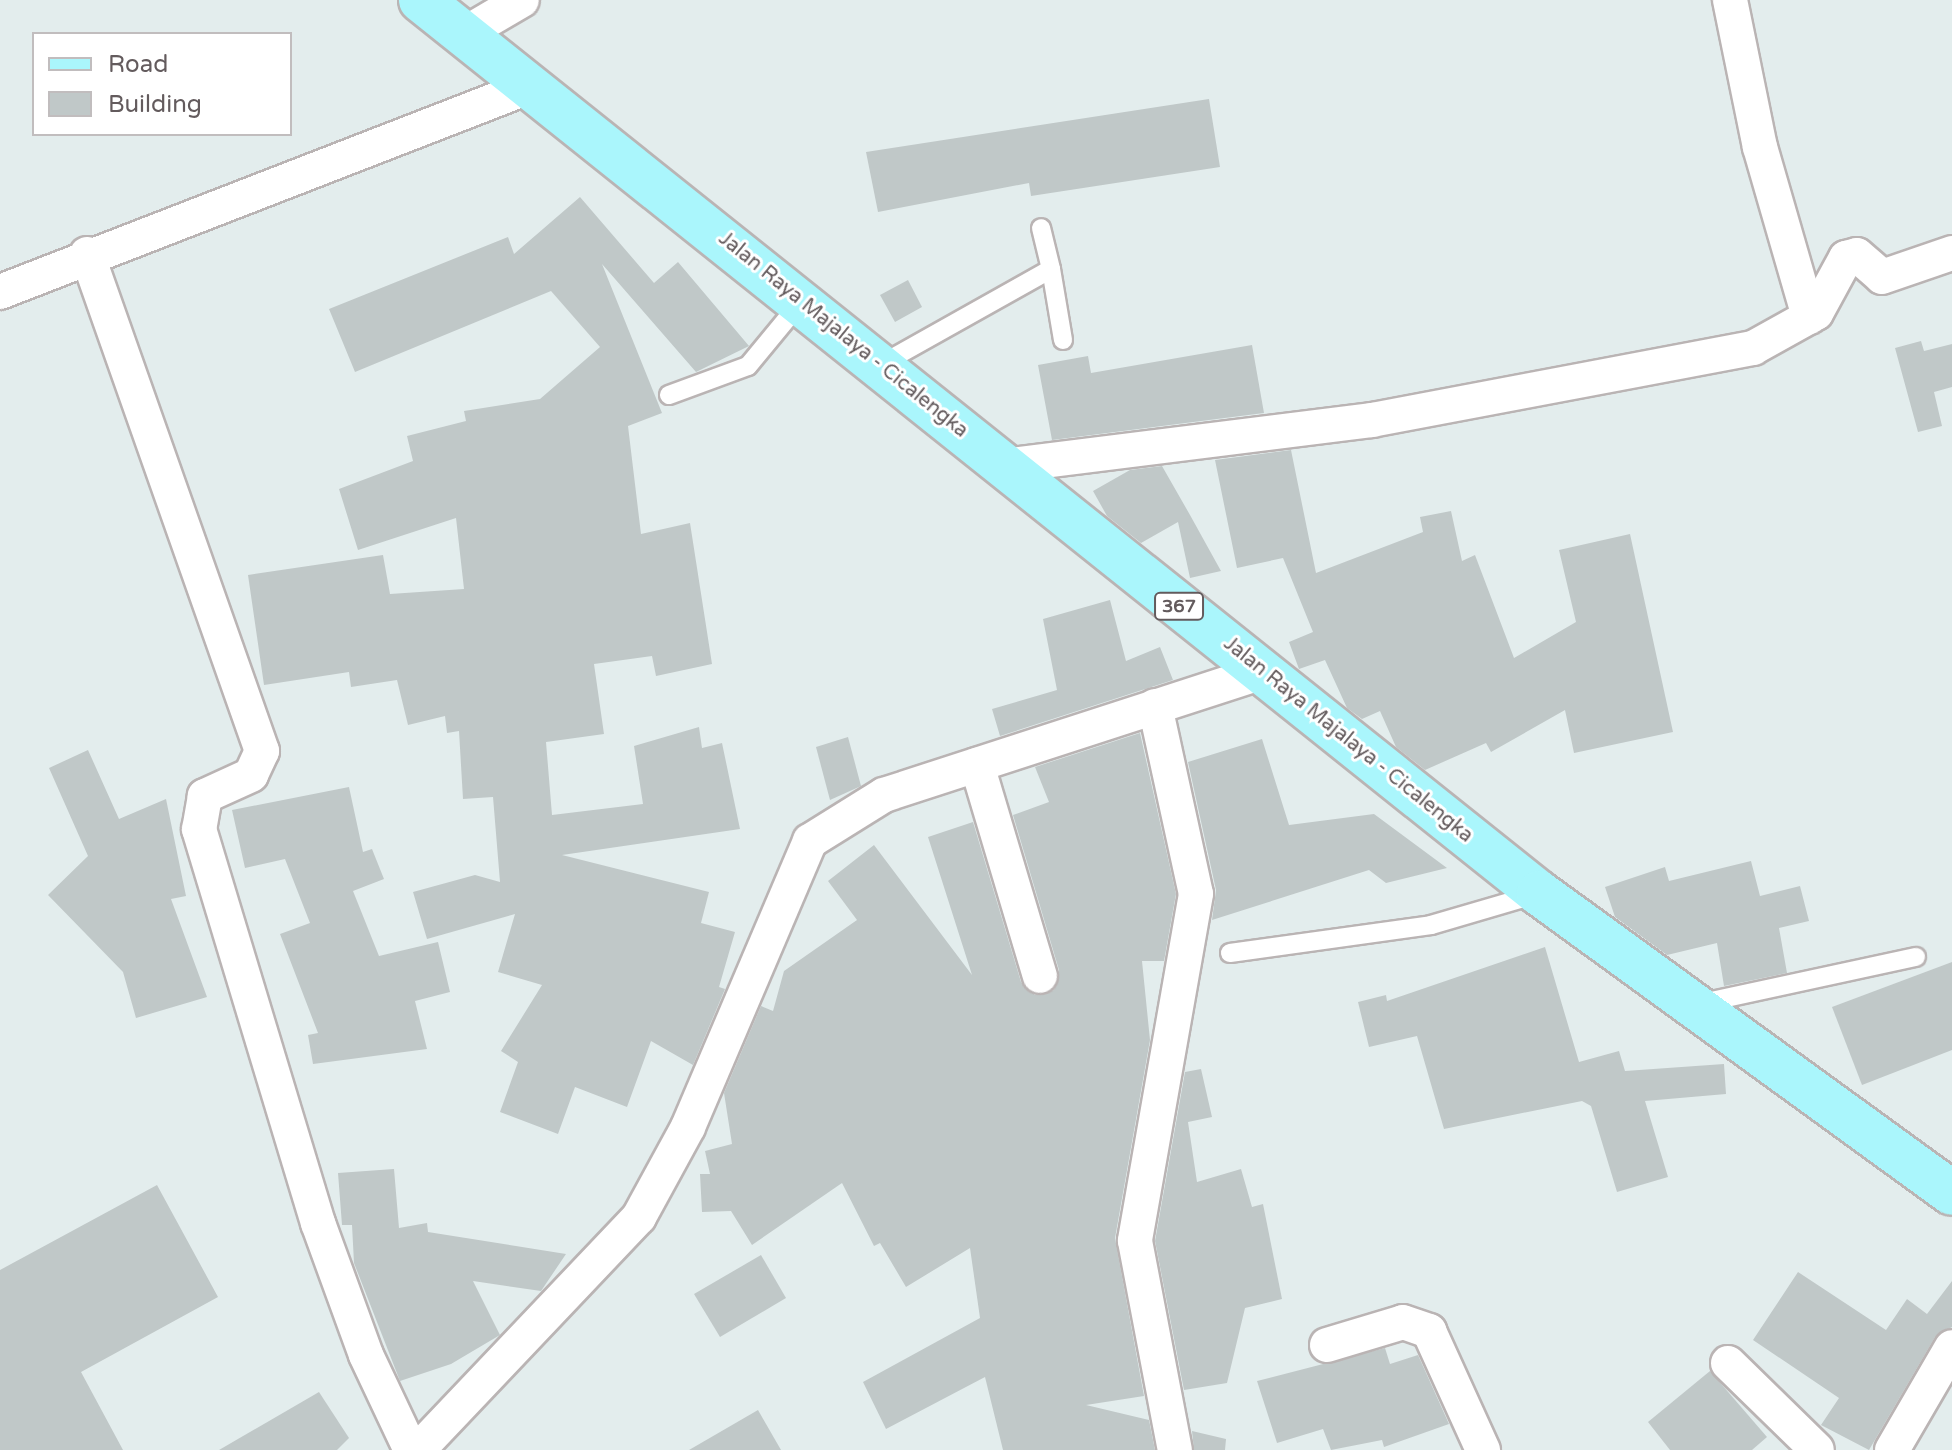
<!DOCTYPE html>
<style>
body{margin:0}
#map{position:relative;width:1952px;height:1450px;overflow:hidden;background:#e3eded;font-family:"Varela Round",sans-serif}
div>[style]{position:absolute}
.building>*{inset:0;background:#c0c8c8}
.roads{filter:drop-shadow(2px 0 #bab4b4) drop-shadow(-2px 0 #bab4b4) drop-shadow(0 2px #bab4b4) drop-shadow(0 -2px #bab4b4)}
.lane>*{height:18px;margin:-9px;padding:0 9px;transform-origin:9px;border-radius:9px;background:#fff}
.street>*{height:34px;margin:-17px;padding:0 17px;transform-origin:17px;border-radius:17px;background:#fff}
.primary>*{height:44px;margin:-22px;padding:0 22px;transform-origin:22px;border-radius:22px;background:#aaf6fc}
span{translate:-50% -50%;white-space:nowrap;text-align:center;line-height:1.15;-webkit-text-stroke:6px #fff;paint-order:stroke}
.shield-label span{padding:2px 6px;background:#fff;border:2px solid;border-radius:6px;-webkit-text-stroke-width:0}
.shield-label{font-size:18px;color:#635b5d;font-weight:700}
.street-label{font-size:20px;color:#635b5d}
.legend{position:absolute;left:32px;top:32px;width:260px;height:104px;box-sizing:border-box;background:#fff;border:2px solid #c1bdbe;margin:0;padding:10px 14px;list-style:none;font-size:24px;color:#635b5d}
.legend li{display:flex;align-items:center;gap:16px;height:40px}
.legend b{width:40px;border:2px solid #c1bdbe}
</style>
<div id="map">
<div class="building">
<i style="clip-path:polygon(1209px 99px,1220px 167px,1031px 196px,1029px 183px,878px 212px,866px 152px)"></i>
<i style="clip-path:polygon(580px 197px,654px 283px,678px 262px,749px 346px,696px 372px,602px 264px,662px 413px,628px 426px,641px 534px,690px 523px,712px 664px,656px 676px,652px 656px,594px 664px,604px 734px,546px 742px,552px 815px,643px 804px,634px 746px,699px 727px,702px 748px,722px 743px,740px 829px,562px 855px,709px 892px,701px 923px,735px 932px,719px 987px,725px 989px,693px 1065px,651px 1041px,627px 1107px,575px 1087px,558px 1134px,500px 1112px,518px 1062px,501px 1051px,542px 985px,498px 972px,515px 914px,427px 939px,413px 892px,475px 875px,500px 882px,493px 797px,463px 799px,459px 731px,447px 733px,445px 716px,408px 725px,397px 680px,351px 687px,349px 672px,264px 685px,248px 575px,383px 555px,390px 594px,464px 589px,456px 518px,358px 550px,339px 489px,413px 461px,407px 436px,466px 421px,464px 411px,540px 399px,600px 347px,551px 291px,355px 372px,329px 309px,508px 237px,514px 254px)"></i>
<i style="clip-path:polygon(908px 280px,922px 307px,895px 322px,880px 295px)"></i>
<i style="clip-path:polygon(1921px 341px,1924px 351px,1952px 344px,1952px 387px,1934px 392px,1942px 426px,1918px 432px,1895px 348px)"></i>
<i style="clip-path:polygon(1252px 345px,1264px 413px,1052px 440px,1038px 365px,1088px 356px,1091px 373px)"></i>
<i style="clip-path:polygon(1291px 450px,1316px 573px,1423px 532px,1420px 517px,1451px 511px,1462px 561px,1475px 555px,1514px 658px,1576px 622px,1559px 550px,1630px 534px,1673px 732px,1574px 753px,1565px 710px,1491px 752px,1486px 743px,1425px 770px,1396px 747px,1380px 711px,1362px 719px,1347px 708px,1325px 660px,1299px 669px,1289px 642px,1313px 632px,1283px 558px,1237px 568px,1215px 460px)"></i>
<i style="clip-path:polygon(1162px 466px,1190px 515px,1221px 571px,1190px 578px,1178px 522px,1141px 543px,1107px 516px,1093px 491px,1130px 470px)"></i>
<i style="clip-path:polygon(1110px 600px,1126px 661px,1160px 647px,1173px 680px,1000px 736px,992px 709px,1057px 690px,1043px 619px)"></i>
<i style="clip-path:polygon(1140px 733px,1176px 894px,1164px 961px,1142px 961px,1150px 1040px,1115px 1238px,1144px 1396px,1086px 1405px,1149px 1420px,1155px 1450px,1003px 1450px,985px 1377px,886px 1429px,863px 1382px,980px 1318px,970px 1248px,906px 1287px,880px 1243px,874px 1246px,842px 1183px,752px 1245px,731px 1211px,702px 1212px,700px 1174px,710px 1174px,705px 1151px,732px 1144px,724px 1093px,761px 1006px,773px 1011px,784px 971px,857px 920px,828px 881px,874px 845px,972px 975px,928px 837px,973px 822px,1021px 982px,1035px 995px,1054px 990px,1059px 970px,1013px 815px,1049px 802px,1035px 767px)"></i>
<i style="clip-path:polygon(848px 737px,861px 786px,830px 800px,816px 747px)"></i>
<i style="clip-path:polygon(1262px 739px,1289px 825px,1374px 814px,1447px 868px,1386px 883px,1369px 870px,1212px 920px,1216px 890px,1188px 762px)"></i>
<i style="clip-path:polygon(88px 750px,119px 819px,166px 799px,186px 896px,171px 899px,207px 997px,136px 1018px,123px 972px,48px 895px,88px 856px,49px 768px)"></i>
<i style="clip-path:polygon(349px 787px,363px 852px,372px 849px,384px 879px,353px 891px,379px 956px,438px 942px,450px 992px,415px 1001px,427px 1049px,313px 1064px,308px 1035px,318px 1033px,280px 934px,310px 923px,285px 859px,245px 868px,232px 810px)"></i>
<i style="clip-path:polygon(1751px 861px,1760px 896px,1800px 886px,1809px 921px,1779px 928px,1787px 973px,1724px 986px,1717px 943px,1667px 955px,1615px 917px,1605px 887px,1665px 867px,1669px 881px)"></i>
<i style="clip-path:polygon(1545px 947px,1579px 1062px,1619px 1051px,1625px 1071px,1724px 1064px,1726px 1094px,1645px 1101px,1668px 1177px,1617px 1192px,1591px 1106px,1582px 1101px,1444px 1129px,1417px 1036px,1369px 1047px,1358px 1002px,1386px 995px,1387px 1001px)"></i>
<i style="clip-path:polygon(1952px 962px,1952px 1050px,1862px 1085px,1832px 1007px)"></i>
<i style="clip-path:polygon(1201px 1069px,1212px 1117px,1188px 1122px,1197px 1182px,1241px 1169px,1252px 1207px,1263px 1204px,1282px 1299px,1245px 1308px,1227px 1383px,1184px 1390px,1155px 1241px,1185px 1072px)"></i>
<i style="clip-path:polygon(394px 1169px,399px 1228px,427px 1223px,428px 1232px,566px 1254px,541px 1291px,473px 1281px,500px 1335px,451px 1364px,400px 1381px,354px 1263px,352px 1225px,342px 1225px,338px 1173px)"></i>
<i style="clip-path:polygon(157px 1185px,218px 1297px,81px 1372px,123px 1450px,0 1450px,0 1270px)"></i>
<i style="clip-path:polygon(761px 1255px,786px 1298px,720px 1337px,694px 1294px)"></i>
<i style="clip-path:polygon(1798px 1272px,1886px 1330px,1907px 1299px,1927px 1314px,1952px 1281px,1952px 1327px,1935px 1337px,1869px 1450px,1821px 1425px,1839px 1398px,1753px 1340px)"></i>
<i style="clip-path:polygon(1385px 1348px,1390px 1364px,1418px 1355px,1449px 1424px,1384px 1447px,1382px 1440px,1331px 1450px,1323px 1429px,1277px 1443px,1257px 1381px)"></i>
<i style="clip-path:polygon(1710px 1371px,1767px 1437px,1752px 1450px,1670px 1450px,1648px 1422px)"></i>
<i style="clip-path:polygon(319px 1392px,349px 1438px,337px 1450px,219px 1450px)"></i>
<i style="clip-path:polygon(758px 1410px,781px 1450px,689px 1450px)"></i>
<i style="clip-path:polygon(1192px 1431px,1226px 1439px,1225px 1450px,1194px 1450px)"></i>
</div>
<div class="roads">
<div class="lane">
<i style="left:1051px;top:269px;width:72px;rotate:80.4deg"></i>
<i style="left:880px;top:365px;width:196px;rotate:-29.3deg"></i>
<i style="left:1051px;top:269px;width:42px;rotate:-103.7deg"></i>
<i style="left:669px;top:395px;width:84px;rotate:-20.2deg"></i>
<i style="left:748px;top:366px;width:82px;rotate:-50.5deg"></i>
<i style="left:1230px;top:953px;width:203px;rotate:-7.9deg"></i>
<i style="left:1431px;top:925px;width:110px;rotate:-16.3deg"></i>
<i style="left:1698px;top:1004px;width:223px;rotate:-12.2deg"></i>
</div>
<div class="street">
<i style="left:1730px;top:0;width:150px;rotate:78.5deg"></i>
<i style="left:1760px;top:147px;width:177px;rotate:73.9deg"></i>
<i style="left:464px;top:34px;width:67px;rotate:-30.4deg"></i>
<i style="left:87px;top:254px;width:527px;rotate:70.6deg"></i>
<i style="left:262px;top:751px;width:26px;rotate:115deg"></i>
<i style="left:251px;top:775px;width:51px;rotate:155.5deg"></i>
<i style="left:205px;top:796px;width:34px;rotate:100deg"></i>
<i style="left:199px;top:829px;width:412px;rotate:73.2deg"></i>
<i style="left:318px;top:1223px;width:140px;rotate:70deg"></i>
<i style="left:366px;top:1355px;width:105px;rotate:64.7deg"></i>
<i style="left:0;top:292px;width:570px;rotate:-21.2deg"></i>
<i style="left:1003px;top:466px;width:372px;rotate:-7.1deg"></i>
<i style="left:1372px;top:420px;width:388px;rotate:-10.7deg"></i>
<i style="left:1753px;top:348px;width:72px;rotate:-29.1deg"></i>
<i style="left:1816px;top:313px;width:63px;rotate:-61.4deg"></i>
<i style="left:1846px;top:258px;width:11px;rotate:-15deg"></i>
<i style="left:1857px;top:255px;width:33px;rotate:41deg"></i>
<i style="left:1882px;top:277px;width:74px;rotate:-18.9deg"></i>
<i style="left:1155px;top:706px;width:192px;rotate:77.7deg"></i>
<i style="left:1196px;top:894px;width:352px;rotate:100deg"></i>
<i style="left:1135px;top:1241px;width:213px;rotate:79.2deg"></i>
<i style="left:977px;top:765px;width:220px;rotate:73.4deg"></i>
<i style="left:1327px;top:1345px;width:79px;rotate:-16.8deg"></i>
<i style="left:1403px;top:1322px;width:28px;rotate:19deg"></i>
<i style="left:1429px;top:1331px;width:131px;rotate:65.6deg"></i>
<i style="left:1728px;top:1363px;width:124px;rotate:44.3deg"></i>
<i style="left:418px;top:1450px;width:321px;rotate:-46.5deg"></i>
<i style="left:639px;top:1217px;width:102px;rotate:-61.4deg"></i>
<i style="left:688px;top:1127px;width:311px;rotate:-66.9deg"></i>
<i style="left:810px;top:841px;width:87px;rotate:-31.9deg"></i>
<i style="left:884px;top:795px;width:398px;rotate:-18deg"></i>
<i style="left:1892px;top:1450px;width:119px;rotate:-59.8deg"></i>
</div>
<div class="primary">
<i style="left:421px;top:0;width:1431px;rotate:38.62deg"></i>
<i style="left:1539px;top:893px;width:510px;rotate:35.99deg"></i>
</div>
</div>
<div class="shield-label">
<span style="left:1179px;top:606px">367</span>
</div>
<div class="street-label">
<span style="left:843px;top:335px;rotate:39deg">Jalan Raya Majalaya - Cicalengka</span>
<span style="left:1348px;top:740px;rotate:39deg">Jalan Raya Majalaya - Cicalengka</span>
</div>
<ul class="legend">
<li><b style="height:10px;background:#aaf6fc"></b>Road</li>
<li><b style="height:22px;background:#c0c8c8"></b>Building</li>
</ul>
</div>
